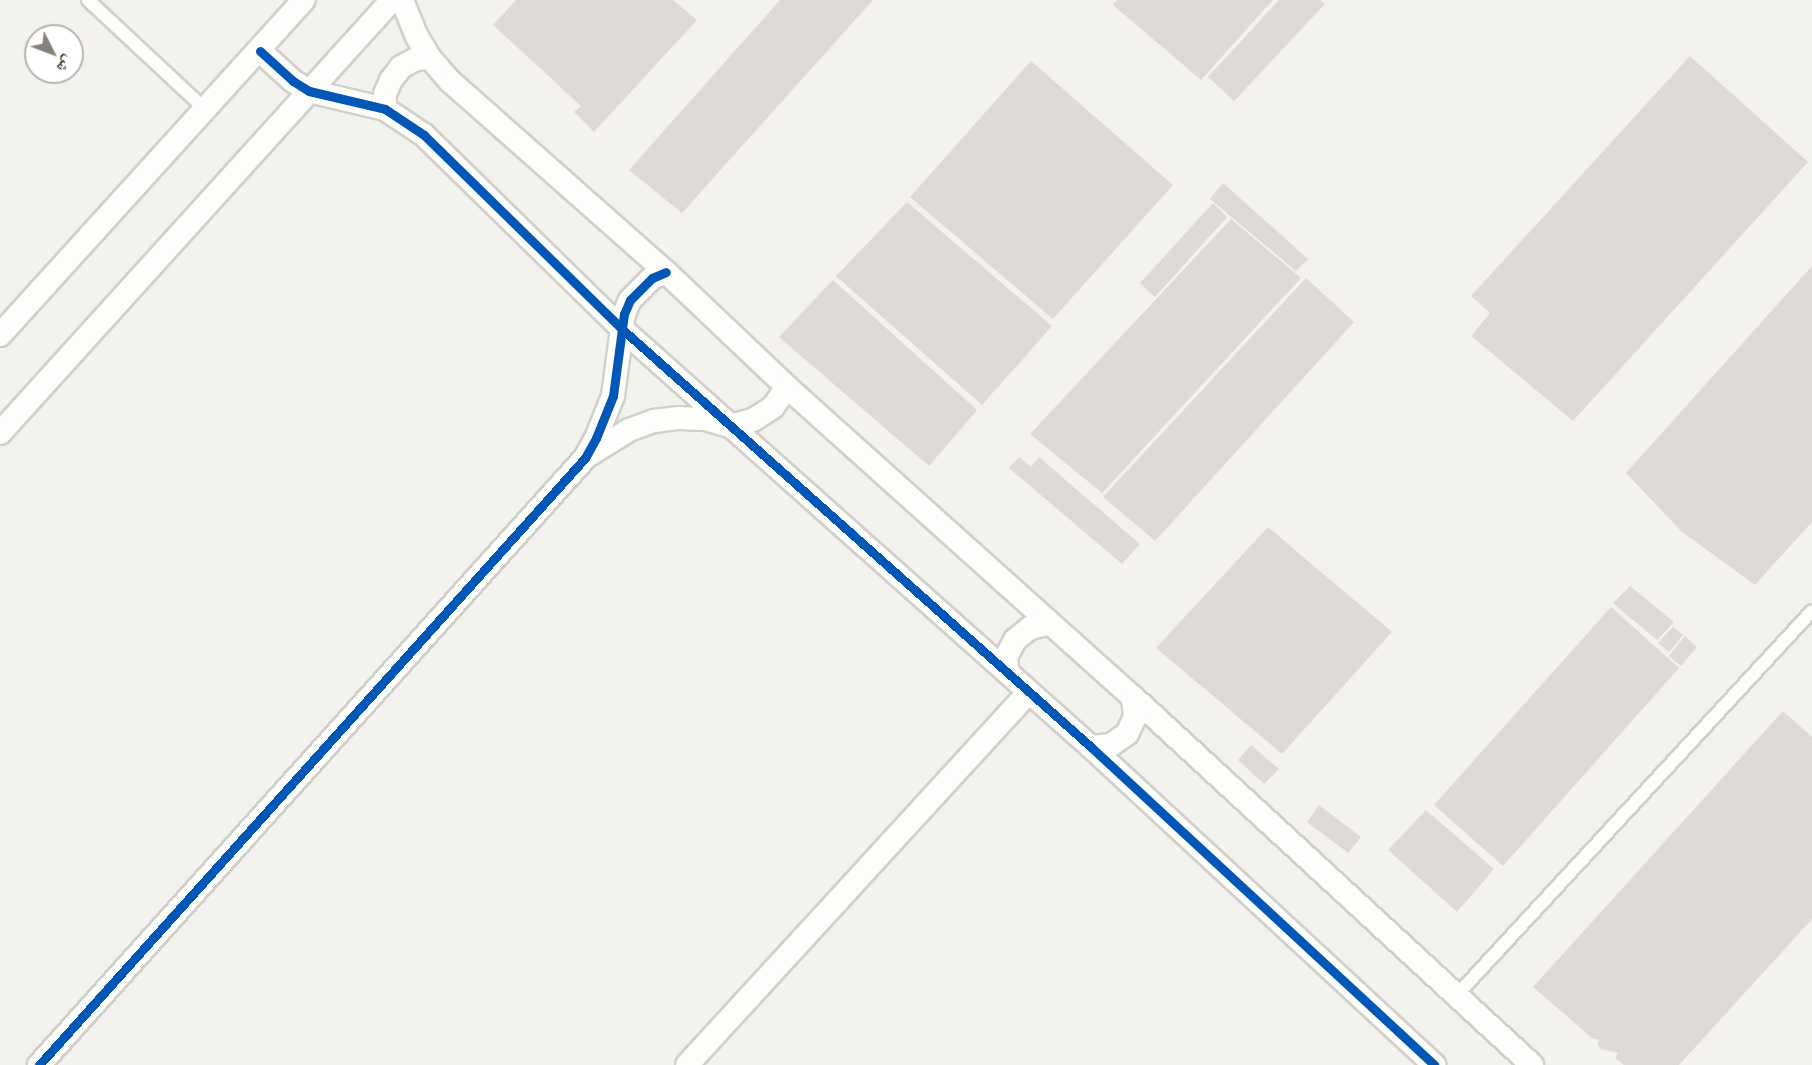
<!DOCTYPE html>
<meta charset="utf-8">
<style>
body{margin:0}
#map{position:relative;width:1812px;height:1065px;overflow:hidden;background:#f4f2ee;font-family:Inter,"Noto Naskh Arabic",sans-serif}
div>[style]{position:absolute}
.building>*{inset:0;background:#dedbd6}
.roads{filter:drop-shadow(2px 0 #d2d0cb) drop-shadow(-2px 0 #d2d0cb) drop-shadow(0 2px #d2d0cb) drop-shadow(0 -2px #d2d0cb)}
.service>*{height:12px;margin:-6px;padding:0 6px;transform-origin:6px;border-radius:6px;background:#fdfdfc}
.minor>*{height:22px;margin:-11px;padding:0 11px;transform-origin:11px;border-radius:11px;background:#fdfdfc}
.cycleway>*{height:9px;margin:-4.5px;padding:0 4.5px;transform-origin:4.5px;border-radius:4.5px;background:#0057b8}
span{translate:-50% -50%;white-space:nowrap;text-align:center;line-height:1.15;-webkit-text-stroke:6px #fff;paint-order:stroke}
.north{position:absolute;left:24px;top:24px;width:60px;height:60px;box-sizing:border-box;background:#fff;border:2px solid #b7b4b0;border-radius:50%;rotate:132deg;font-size:16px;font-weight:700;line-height:24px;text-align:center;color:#4b4439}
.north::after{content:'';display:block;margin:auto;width:21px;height:27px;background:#868178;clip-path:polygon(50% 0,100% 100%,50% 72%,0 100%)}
</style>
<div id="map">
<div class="building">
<i style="clip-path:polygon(516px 0,673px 0,697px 20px,594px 132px,574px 112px,581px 106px,493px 25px)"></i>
<i style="clip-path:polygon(780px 0,873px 0,682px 213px,629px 170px)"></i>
<i style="clip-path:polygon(1117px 0,1273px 0,1201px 80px,1113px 5px)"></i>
<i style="clip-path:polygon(1279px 0,1320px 0,1325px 4px,1234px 101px,1208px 77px)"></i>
<i style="clip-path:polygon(1690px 56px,1808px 162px,1573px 421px,1471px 336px,1490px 313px,1471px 296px)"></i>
<i style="clip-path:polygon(1031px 61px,1173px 185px,1053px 319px,910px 197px)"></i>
<i style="clip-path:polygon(1223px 183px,1308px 259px,1296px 271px,1210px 199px)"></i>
<i style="clip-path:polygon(907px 202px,1052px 326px,982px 405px,836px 276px)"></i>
<i style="clip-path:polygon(1213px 203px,1227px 217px,1155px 297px,1140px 283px)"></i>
<i style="clip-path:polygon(1231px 219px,1301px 278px,1102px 493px,1030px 434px)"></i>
<i style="clip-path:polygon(1812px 266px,1812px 522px,1755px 585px,1681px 531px,1626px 473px)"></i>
<i style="clip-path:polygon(1306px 278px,1354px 322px,1155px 541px,1103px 497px)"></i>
<i style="clip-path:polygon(833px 280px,977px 410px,929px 466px,779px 337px)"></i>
<i style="clip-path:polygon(1019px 457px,1031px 467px,1039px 457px,1140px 544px,1122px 564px,1009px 468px)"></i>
<i style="clip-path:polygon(1268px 527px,1392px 632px,1282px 754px,1156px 648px)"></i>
<i style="clip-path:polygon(1630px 586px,1674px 622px,1657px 640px,1613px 603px)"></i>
<i style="clip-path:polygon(1611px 607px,1679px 668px,1503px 866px,1434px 805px)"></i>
<i style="clip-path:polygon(1673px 627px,1683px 635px,1669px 652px,1658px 643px)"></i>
<i style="clip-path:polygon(1685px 636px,1697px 647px,1681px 666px,1669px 656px)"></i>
<i style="clip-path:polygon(1783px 711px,1812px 737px,1812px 919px,1679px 1065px,1624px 1065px,1615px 1058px,1618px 1053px,1601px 1049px,1598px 1045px,1599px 1040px,1592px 1038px,1533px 987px)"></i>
<i style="clip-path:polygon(1251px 745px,1279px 769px,1264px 784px,1238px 760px)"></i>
<i style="clip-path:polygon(1319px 805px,1361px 837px,1348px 853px,1307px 822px)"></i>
<i style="clip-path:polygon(1426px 810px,1494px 869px,1457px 912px,1388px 850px)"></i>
</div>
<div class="roads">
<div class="service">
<i style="left:88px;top:0;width:160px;rotate:43deg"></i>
<i style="left:1456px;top:996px;width:524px;rotate:-47.24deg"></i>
</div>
<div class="minor">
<i style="left:402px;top:0;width:38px;rotate:68deg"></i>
<i style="left:416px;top:35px;width:26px;rotate:59deg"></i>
<i style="left:429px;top:57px;width:32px;rotate:49deg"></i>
<i style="left:450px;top:81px;width:288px;rotate:41.5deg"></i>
<i style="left:666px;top:272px;width:167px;rotate:43.5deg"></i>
<i style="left:787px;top:387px;width:465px;rotate:41.9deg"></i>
<i style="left:1133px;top:697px;width:543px;rotate:42.69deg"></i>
<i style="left:260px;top:51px;width:45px;rotate:42.3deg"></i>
<i style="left:293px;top:81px;width:19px;rotate:32deg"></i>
<i style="left:309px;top:91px;width:78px;rotate:13.3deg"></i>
<i style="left:385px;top:109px;width:47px;rotate:33.7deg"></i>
<i style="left:424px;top:135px;width:277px;rotate:44.4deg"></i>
<i style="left:622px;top:329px;width:628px;rotate:41.71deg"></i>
<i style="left:1091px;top:747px;width:468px;rotate:42.8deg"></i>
<i style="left:385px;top:109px;width:15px;rotate:-90deg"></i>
<i style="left:385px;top:94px;width:15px;rotate:-67deg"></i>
<i style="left:391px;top:80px;width:16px;rotate:-52deg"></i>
<i style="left:401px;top:67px;width:15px;rotate:-28deg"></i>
<i style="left:414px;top:60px;width:15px;rotate:-11deg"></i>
<i style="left:0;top:335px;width:452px;rotate:-47.8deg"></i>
<i style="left:0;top:433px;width:584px;rotate:-47.85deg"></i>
<i style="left:589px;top:455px;width:47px;rotate:-32deg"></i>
<i style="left:629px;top:430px;width:27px;rotate:-20deg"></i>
<i style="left:654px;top:421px;width:25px;rotate:-7deg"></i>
<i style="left:679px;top:418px;width:26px;rotate:2deg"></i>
<i style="left:705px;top:419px;width:26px;rotate:16deg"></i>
<i style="left:730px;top:426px;width:24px;rotate:-15deg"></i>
<i style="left:753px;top:420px;width:24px;rotate:-33deg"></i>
<i style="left:773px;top:407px;width:24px;rotate:-55deg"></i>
<i style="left:1008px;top:673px;width:16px;rotate:-97deg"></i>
<i style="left:1006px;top:657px;width:19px;rotate:-62deg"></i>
<i style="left:1015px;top:640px;width:19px;rotate:-39deg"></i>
<i style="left:1030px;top:628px;width:18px;rotate:-13deg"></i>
<i style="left:1091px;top:747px;width:20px;rotate:-6deg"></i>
<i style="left:1111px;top:745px;width:19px;rotate:-35deg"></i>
<i style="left:1127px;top:734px;width:19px;rotate:-65deg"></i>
<i style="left:1135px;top:717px;width:20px;rotate:-96deg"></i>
<i style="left:39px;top:1065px;width:816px;rotate:-48.03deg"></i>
<i style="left:585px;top:458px;width:23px;rotate:-61deg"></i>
<i style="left:596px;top:438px;width:45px;rotate:-68deg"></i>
<i style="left:613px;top:396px;width:83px;rotate:-82.4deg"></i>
<i style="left:624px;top:314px;width:15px;rotate:-67deg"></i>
<i style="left:630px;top:300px;width:31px;rotate:-45deg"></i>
<i style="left:652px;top:278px;width:15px;rotate:-23deg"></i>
<i style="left:687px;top:1065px;width:506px;rotate:-47.48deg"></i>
</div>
</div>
<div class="cycleway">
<i style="left:260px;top:51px;width:45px;rotate:42.3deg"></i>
<i style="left:293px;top:81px;width:19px;rotate:32deg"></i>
<i style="left:309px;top:91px;width:78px;rotate:13.3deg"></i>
<i style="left:385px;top:109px;width:47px;rotate:33.7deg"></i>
<i style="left:424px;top:135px;width:277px;rotate:44.4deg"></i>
<i style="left:622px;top:329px;width:628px;rotate:41.71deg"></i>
<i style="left:1091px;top:747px;width:468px;rotate:42.8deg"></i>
<i style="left:39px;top:1065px;width:816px;rotate:-48.03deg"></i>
<i style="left:585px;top:458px;width:23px;rotate:-61deg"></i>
<i style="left:596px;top:438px;width:45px;rotate:-68deg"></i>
<i style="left:613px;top:396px;width:83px;rotate:-82.4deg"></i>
<i style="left:624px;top:314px;width:15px;rotate:-67deg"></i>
<i style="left:630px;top:300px;width:31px;rotate:-45deg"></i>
<i style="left:652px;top:278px;width:15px;rotate:-23deg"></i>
</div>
<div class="north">ش</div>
</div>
